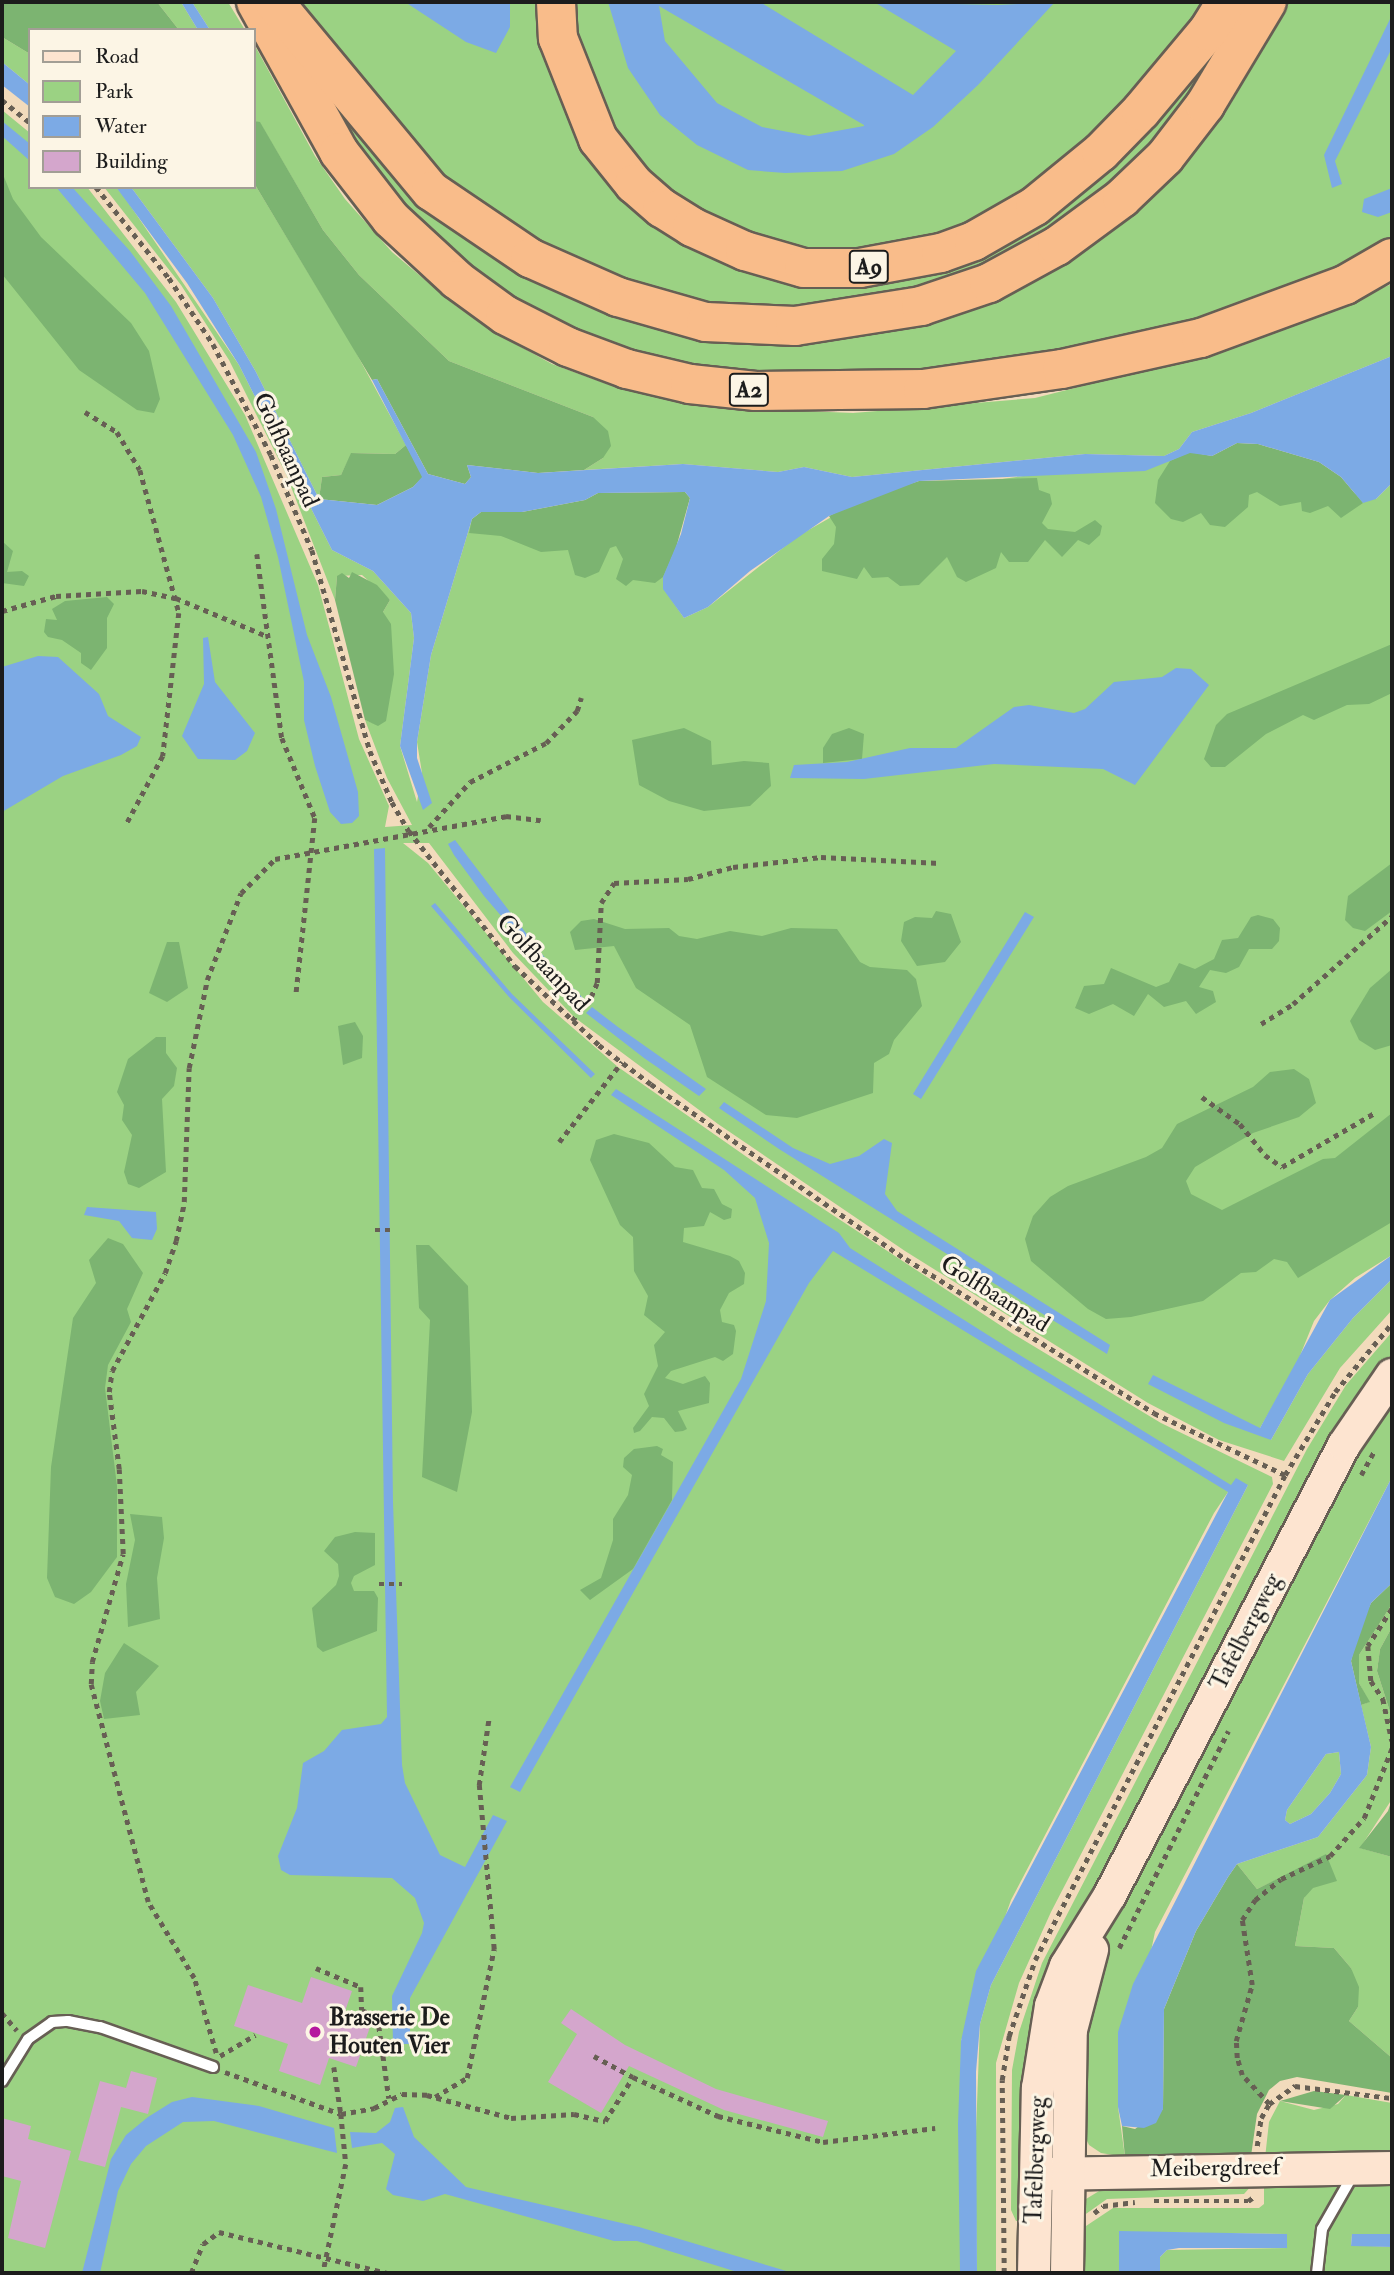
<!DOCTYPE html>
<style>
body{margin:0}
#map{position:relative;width:1394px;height:2275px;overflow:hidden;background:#f2dbbc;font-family:"IM FELL Double Pica",serif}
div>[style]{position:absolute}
.green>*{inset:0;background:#9bd283}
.forest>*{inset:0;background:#7cb471}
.water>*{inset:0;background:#7caae5}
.building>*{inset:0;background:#d4a6cc}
.path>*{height:4.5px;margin-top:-2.25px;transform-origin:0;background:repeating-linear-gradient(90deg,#675f54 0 5px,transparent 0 10px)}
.roads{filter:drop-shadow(2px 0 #675f54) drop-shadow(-2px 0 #675f54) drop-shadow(0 2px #675f54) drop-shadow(0 -2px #675f54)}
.lane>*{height:10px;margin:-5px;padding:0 5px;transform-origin:5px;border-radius:5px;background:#fff}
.secondary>*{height:32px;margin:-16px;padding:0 16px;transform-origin:16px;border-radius:16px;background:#fde4d0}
.highway>*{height:38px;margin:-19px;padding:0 19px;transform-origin:19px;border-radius:19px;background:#f9bc8a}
.dots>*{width:19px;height:19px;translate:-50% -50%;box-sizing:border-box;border:4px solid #fcf5e5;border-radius:50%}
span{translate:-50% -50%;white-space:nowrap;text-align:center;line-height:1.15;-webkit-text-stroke:6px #fcf5e5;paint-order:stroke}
.shield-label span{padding:2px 5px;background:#fcf5e5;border:2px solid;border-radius:5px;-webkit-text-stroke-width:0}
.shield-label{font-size:23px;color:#1c1c1c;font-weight:700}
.street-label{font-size:24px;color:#1c1c1c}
.poi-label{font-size:24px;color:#1c1c1c;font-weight:700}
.left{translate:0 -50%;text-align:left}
.frame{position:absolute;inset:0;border:4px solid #1c1c1c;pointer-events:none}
.legend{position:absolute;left:28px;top:28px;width:228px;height:161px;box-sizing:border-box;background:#fcf5e5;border:2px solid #a29e95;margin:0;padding:9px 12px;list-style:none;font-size:21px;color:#1c1c1c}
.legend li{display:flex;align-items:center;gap:14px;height:35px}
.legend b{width:35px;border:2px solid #a29e95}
</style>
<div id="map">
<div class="green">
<i style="clip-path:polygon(157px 2px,181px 2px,198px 30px,179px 30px)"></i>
<i style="clip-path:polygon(192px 2px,228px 2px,245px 30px,210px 30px)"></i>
<i style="clip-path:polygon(302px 2px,1392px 2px,1392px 252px,1336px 278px,1048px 367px,784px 387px,559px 334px,403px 223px,314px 100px,345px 69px)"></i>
<i style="clip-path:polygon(2px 37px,30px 54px,30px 85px,2px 62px)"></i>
<i style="clip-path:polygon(254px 44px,315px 156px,345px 199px,392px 252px,456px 306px,505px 338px,552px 364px,618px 388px,706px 407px,853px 413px,1035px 398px,1241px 346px,1392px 284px,1392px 356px,1251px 413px,1192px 432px,1179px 449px,1164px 456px,1085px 454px,852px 477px,804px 467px,778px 472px,683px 464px,584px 470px,603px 458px,593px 417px,449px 361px,359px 275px,323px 230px,260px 123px,254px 121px)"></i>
<i style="clip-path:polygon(2px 110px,30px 133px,30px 187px,87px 187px,176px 302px,245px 415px,318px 585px,359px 739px,389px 806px,385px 827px,412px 825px,387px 778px,365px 720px,378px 725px,383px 612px,390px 600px,362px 575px,337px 576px,335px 600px,286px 474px,229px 360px,181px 285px,104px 187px,116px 187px,123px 195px,239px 365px,332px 550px,373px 571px,411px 613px,414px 638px,400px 746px,417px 802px,422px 773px,417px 742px,431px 655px,472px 519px,685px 492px,664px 589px,684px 618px,708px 607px,798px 536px,863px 499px,1190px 452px,1376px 499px,1392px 483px,1392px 1255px,1355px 1278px,1330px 1300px,1314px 1321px,1295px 1368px,1260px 1428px,1271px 1440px,1308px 1374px,1353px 1318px,1392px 1279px,1392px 1310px,1340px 1368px,1284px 1461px,1219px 1440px,1148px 1403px,905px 1251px,718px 1124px,574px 1017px,513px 953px,429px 843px,403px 843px,428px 863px,543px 1002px,618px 1067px,781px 1181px,1015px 1335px,1161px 1423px,1272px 1477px,1273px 1484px,1051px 1912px,1019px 1983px,996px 2063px,996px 2273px,977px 2273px,975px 2158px,980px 2024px,991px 1985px,1248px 1485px,1228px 1492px,1214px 1513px,1011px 1900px,961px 2041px,960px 2273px,2px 2273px)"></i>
<i style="clip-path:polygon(254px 183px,353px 347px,406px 445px,395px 454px,352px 453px,341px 475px,322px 477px,319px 499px,256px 372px,213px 298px,131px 187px,254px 187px)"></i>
<i style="clip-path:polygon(1392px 1332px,1392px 1356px,1338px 1423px,1067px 1943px,1025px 2221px,1016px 2221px,1011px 2210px,1012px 2070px,1019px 2032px,1042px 1963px,1307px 1449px,1346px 1385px)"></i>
<i style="clip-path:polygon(1392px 1394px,1392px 1477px,1155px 1932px,1118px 2107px,1125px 2157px,1101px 2153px,1089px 2145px,1075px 2116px,1095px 1960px,1125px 1893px,1357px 1448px)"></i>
<i style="clip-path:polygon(1392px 1604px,1392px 1627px,1380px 1649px,1377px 1671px,1392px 1718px,1392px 1799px,1360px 1848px,1392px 1857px,1392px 2058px,1349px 2021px,1358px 2007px,1351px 1968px,1334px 1948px,1295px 1946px,1304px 1898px,1327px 1855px,1257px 1889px,1237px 1864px,1318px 1837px,1367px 1775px,1371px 1747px,1361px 1705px,1369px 1702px,1359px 1683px,1359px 1655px)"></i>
<i style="clip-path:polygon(1339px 1752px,1341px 1774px,1330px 1793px,1311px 1814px,1290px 1824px,1285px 1820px,1287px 1810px,1326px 1754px)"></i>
<i style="clip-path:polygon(1346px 2095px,1392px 2103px,1392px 2157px,1265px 2158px,1269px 2122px,1280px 2101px,1314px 2110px,1338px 2104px)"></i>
<i style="clip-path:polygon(1264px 2177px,1392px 2179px,1392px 2234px,1352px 2234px,1351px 2245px,1392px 2247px,1392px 2273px,1323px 2273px,1327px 2241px,1314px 2241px,1310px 2273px,1160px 2273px,1160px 2257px,1167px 2250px,1287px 2248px,1287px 2234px,1119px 2232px,1119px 2273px,1074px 2273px,1074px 2234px,1113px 2208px,1259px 2208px,1264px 2204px)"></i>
<i style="clip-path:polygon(1253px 2184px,1244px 2194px,1107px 2199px,1083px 2216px,1086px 2199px,1109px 2185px)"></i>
</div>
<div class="forest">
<i style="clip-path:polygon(2px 2px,157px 2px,179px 30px,30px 30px,30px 54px,2px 37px)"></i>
<i style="clip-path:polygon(254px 121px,260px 122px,323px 230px,359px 275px,449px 361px,593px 417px,608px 431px,611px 446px,603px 458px,584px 470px,538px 473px,467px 465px,471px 477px,465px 484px,428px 474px,377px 379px,372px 380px,254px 183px)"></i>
<i style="clip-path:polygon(2px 172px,13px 199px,41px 237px,131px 323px,149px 351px,160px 399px,154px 413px,137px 410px,79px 370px,2px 274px)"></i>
<i style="clip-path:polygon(1237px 443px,1258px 444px,1319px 462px,1341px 477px,1363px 503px,1341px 518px,1328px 506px,1310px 513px,1302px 511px,1301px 502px,1280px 506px,1257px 492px,1249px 495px,1248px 507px,1225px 527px,1210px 525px,1201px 513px,1183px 522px,1171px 519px,1155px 503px,1158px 480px,1170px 461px,1190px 452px,1212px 456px)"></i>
<i style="clip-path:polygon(406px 445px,423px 477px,413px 487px,377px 505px,319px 499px,322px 477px,341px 475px,351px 453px,395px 454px)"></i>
<i style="clip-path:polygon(1037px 478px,1039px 490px,1050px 494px,1052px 504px,1042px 523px,1048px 529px,1075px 532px,1095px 520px,1102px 526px,1100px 535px,1089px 545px,1078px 540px,1062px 557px,1045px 540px,1028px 562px,1009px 562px,1001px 552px,996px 568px,966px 582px,957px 577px,947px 557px,919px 585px,900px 586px,888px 577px,872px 578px,864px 567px,857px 579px,822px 571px,822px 559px,834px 544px,836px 527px,829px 516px,863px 499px,919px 481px)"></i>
<i style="clip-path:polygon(685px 492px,690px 498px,676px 548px,663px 577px,655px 583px,633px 580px,626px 586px,616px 579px,623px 559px,616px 546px,610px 548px,599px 572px,585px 578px,575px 575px,568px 550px,541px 552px,501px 536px,469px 533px,472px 519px,481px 512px,522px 512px,585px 500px,598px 493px)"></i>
<i style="clip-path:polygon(2px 541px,13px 551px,7px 572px,22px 571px,29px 576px,24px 586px,2px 583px)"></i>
<i style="clip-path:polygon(352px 572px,377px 585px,390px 600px,383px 612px,391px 624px,394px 674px,386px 721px,378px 726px,365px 720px,335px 600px,337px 576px,342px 573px,349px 578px)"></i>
<i style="clip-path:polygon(107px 597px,114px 604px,107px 618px,107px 648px,91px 670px,81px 663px,81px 653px,62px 640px,48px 637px,44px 632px,46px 619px,57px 620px,52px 609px,65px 601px)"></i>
<i style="clip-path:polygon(1392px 644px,1392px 693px,1369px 704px,1347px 705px,1314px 720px,1303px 715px,1266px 734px,1225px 767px,1211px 767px,1204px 759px,1216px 725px,1227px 714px)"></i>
<i style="clip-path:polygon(684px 728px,711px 741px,712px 765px,744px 761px,769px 763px,771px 786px,750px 806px,704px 811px,669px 801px,639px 785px,632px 740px)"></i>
<i style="clip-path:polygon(849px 728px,864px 734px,862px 759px,823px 763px,823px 748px,832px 734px)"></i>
<i style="clip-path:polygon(1392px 863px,1392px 911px,1365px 931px,1353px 928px,1345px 920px,1348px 896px)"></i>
<i style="clip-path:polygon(936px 911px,951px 914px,961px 942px,945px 962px,917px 966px,901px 941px,904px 922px,915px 917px,932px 918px)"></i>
<i style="clip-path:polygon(1258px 915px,1273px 919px,1280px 928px,1279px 941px,1272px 949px,1249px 949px,1239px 967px,1226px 973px,1210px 970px,1199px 987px,1213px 991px,1216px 1002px,1196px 1014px,1186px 1001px,1164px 1007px,1148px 994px,1134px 1016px,1113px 1004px,1089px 1014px,1075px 1008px,1084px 986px,1104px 984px,1111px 968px,1156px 987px,1169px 982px,1179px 963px,1195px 969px,1214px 959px,1222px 940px,1238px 938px,1251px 917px)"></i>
<i style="clip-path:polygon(594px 919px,625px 929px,669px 928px,679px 936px,697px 939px,730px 931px,762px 936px,791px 928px,837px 929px,860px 962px,870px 967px,907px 970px,916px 979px,922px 1006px,894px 1040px,889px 1054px,874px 1063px,873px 1093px,797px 1118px,766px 1115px,707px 1077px,690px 1025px,636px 988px,614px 946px,575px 950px,570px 932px,581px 921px)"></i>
<i style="clip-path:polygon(167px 942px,179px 942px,188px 988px,167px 1002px,149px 993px)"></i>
<i style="clip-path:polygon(1392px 969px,1392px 1045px,1375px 1050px,1359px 1040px,1350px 1021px,1370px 988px)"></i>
<i style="clip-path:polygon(355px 1022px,363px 1036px,362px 1058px,343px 1065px,338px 1026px)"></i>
<i style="clip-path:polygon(156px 1037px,166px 1037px,166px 1053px,177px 1068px,174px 1086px,162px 1099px,166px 1172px,139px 1188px,128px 1184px,124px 1172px,132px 1135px,122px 1120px,124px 1105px,117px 1092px,128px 1059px)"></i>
<i style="clip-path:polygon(1294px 1069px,1309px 1079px,1316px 1103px,1299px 1117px,1253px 1133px,1195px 1167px,1186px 1181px,1191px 1194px,1222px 1210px,1323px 1159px,1335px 1158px,1392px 1113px,1392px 1222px,1298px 1278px,1287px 1262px,1274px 1259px,1256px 1272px,1241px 1273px,1203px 1301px,1131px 1317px,1106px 1319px,1088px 1309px,1031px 1261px,1025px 1239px,1033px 1216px,1050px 1197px,1068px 1186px,1146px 1157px,1162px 1148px,1177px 1124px,1253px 1087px,1270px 1072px)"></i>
<i style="clip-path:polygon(614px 1134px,649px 1143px,675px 1167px,693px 1170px,702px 1188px,714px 1189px,722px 1204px,732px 1209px,731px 1218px,724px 1220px,710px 1212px,704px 1226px,684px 1228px,683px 1242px,730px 1256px,739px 1261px,745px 1273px,744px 1284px,729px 1293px,720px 1310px,722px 1322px,734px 1325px,736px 1331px,733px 1354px,723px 1361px,715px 1357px,671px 1371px,665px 1378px,683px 1384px,705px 1376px,710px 1383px,709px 1403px,678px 1411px,687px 1429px,683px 1431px,675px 1432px,664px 1418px,652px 1417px,640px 1431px,634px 1433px,633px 1428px,649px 1406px,644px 1394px,658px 1366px,654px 1345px,665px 1332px,644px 1315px,648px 1296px,634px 1271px,633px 1237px,620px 1225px,590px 1160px,596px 1140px)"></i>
<i style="clip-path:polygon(108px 1238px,123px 1244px,143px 1273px,127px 1309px,131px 1322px,108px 1365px,105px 1388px,117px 1486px,117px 1557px,91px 1592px,74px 1604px,55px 1597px,47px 1578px,51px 1467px,73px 1318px,96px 1283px,89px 1260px)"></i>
<i style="clip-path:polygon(416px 1245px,429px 1245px,468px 1286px,472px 1412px,457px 1492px,422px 1477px,430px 1320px,419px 1308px)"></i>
<i style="clip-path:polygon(657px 1446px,663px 1449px,661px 1455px,673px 1462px,672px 1500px,633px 1569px,590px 1600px,580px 1590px,601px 1578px,613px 1540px,613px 1519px,628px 1495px,632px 1475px,623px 1467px,624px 1458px,634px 1449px)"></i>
<i style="clip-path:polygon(130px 1514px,162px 1517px,164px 1538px,157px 1578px,160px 1619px,128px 1627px,126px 1584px,135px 1540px)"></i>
<i style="clip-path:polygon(355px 1532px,375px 1533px,375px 1565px,354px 1576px,351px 1583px,354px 1591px,374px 1591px,378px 1598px,377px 1631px,323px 1652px,317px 1647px,312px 1608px,336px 1585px,339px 1576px,338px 1564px,324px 1551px,335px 1537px)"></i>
<i style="clip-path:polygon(1392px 1583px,1392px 1604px,1359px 1655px,1359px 1683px,1370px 1702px,1361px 1705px,1351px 1661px,1359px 1629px,1371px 1603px)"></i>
<i style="clip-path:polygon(1392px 1627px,1392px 1718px,1377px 1671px,1380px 1649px)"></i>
<i style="clip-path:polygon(124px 1643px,159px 1666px,136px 1692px,140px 1715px,104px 1719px,100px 1701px,105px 1673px)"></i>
<i style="clip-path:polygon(1392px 1799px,1392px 1857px,1359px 1848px,1388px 1811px)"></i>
<i style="clip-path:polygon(1326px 1854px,1337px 1881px,1313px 1888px,1304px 1898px,1295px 1946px,1334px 1948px,1351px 1968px,1359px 1987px,1358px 2007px,1349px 2021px,1392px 2058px,1392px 2093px,1297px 2077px,1280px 2081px,1269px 2090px,1257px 2114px,1251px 2156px,1125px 2157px,1122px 2126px,1135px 2129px,1163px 2109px,1164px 2009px,1196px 1931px,1228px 1877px,1237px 1864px,1257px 1889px)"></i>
<i style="clip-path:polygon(1314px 2091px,1346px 2095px,1330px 2109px,1280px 2101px)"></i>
</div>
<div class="water">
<i style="clip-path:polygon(181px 2px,192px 2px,210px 30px,198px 30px)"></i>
<i style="clip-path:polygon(405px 2px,510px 2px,510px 27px,496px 53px,466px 42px)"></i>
<i style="clip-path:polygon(evenodd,608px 2px,760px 2px,913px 95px,956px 51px,874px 2px,997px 5px,1055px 2px,978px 85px,933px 127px,894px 154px,842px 171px,785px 173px,748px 170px,697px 145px,660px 115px,628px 68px,608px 2px,659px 6px,864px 125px,864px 126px,809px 136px,762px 127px,717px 103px,665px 41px,659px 6px)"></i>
<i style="clip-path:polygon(1392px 15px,1392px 48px,1335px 161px,1342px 184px,1332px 188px,1324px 155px)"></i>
<i style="clip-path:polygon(2px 62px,30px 85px,30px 107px,2px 85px)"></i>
<i style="clip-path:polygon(2px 121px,30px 144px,30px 161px,2px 136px)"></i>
<i style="clip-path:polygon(56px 187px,72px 187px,130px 251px,171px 306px,256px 452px,276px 509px,307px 635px,331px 697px,358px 792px,359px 816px,352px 823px,341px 824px,330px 812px,315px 766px,304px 720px,304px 682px,278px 557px,261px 497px,233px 435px,145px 293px)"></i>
<i style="clip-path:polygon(116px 187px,131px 187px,213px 298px,256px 372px,319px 499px,377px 505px,413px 487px,422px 477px,372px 380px,377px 379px,428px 474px,465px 484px,471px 477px,467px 465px,538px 473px,683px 464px,778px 472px,804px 467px,852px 477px,1085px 454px,1164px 456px,1179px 449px,1192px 432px,1251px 413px,1392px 356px,1392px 483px,1376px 499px,1363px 503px,1341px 477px,1319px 462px,1258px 444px,1237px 443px,1212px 456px,1190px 453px,1145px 471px,919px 481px,829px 516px,750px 571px,708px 607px,684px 618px,663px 589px,663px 577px,681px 534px,690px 498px,685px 492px,598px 493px,585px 500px,522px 512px,481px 512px,472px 519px,431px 655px,417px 742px,417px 758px,432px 803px,423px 810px,400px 746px,414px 638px,411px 613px,373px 571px,332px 550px,239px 365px,187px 283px)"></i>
<i style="clip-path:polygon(1392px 188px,1392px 212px,1378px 217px,1362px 212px,1364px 199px)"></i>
<i style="clip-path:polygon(208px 637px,215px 682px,255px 733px,247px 751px,235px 760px,198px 759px,182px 736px,204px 684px,203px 638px)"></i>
<i style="clip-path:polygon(38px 656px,58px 657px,99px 694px,108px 716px,141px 737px,137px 746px,121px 755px,63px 776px,2px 812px,2px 667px)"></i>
<i style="clip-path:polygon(1176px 668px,1191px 669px,1209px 685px,1135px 785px,1103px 769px,994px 764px,864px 779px,790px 778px,794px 765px,847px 762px,910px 748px,956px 748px,1014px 707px,1029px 705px,1074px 713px,1085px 709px,1114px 682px,1162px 677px)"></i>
<i style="clip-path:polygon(455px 840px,552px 967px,583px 998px,577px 1004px,484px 896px,454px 855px,448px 844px)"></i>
<i style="clip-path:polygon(385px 848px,393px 1502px,402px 1765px,405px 1783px,440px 1855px,465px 1867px,493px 1815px,507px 1821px,410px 1998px,410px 2044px,393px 2044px,392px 1996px,422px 1933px,424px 1923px,415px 1898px,392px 1878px,290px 1875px,281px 1870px,278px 1856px,297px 1808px,303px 1763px,324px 1751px,342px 1730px,381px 1724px,387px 1717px,374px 849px)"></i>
<i style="clip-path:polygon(435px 903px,512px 994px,595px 1074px,591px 1078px,509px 997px,431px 906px)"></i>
<i style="clip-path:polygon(1025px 912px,1034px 917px,921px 1099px,913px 1094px)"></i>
<i style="clip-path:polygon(592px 1007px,618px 1027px,706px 1089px,699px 1096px,644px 1058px,586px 1013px)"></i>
<i style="clip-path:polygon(616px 1089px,839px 1233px,850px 1248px,1018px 1354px,1231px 1485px,1236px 1478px,1248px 1485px,991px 1985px,980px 2024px,976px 2072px,977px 2273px,960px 2273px,958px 2124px,961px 2041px,976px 1971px,1228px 1492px,833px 1251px,809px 1283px,520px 1792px,510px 1787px,741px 1379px,766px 1301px,769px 1243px,755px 1198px,724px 1170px,611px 1095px)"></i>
<i style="clip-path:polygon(724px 1102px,793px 1148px,830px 1164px,859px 1156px,884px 1139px,892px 1143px,885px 1194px,897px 1211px,1110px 1345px,1107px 1354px,779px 1149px,719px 1108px)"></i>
<i style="clip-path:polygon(87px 1207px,156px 1212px,157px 1229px,152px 1240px,132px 1238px,119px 1221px,84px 1215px)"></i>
<i style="clip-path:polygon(1392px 1255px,1392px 1279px,1353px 1318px,1308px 1374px,1271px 1440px,1224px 1423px,1148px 1384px,1153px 1375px,1260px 1428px,1330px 1300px)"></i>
<i style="clip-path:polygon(evenodd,1392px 1477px,1392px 1583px,1371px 1603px,1351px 1661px,1371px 1747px,1367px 1775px,1318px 1837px,1237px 1864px,1228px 1877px,1196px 1931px,1164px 2009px,1163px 2109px,1156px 2123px,1144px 2128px,1122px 2126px,1118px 2107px,1118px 2032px,1133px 1984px,1392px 1477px,1339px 1752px,1341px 1774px,1330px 1793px,1311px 1814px,1290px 1824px,1285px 1820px,1287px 1810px,1326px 1754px,1339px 1752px)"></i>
<i style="clip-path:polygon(192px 2097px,259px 2106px,334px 2128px,337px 2153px,214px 2121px,183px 2122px,146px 2146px,131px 2164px,118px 2191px,100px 2273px,82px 2273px,111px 2159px,126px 2135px,148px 2117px,172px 2102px)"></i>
<i style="clip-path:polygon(403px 2107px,414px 2137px,466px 2187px,639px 2227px,793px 2273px,734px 2271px,637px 2241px,614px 2241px,445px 2194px,423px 2201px,393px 2195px,386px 2189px,395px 2154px,382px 2143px,352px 2148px,350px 2132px,376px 2133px,390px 2122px,395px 2108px)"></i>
<i style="clip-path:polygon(1119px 2231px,1287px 2234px,1287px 2248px,1179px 2248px,1167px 2250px,1160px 2257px,1160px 2273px,1119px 2273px)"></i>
<i style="clip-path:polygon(1352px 2234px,1392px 2234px,1392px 2247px,1351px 2246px)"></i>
</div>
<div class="building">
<i style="clip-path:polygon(311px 1977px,352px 1991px,343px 2017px,370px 2027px,356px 2067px,329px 2058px,320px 2085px,279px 2071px,288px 2044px,234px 2026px,248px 1985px,302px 2003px)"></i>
<i style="clip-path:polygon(571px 2009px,625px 2045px,716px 2089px,828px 2121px,823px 2137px,724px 2110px,629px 2066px,601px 2113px,548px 2082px,577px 2034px,561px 2023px)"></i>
<i style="clip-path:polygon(131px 2071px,157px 2078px,148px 2114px,121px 2107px,105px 2167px,78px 2160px,100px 2081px,126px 2088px)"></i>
<i style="clip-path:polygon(2px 2118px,31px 2126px,28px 2139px,71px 2151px,45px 2248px,8px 2238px,21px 2181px,2px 2176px)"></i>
</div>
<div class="path">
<i style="left:2px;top:100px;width:36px;rotate:39deg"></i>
<i style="left:96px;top:187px;width:117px;rotate:51.3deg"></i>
<i style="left:169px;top:278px;width:79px;rotate:56.3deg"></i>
<i style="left:213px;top:344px;width:125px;rotate:62.4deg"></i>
<i style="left:271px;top:455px;width:103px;rotate:66.7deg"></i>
<i style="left:312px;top:550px;width:209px;rotate:73.9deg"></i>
<i style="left:370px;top:751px;width:56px;rotate:66.7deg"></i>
<i style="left:392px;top:802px;width:34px;rotate:60deg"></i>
<i style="left:409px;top:831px;width:172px;rotate:51.9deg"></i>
<i style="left:515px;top:966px;width:115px;rotate:43.2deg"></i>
<i style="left:599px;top:1045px;width:65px;rotate:36.9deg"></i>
<i style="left:651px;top:1084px;width:309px;rotate:34.5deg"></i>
<i style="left:906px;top:1259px;width:292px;rotate:31.8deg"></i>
<i style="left:1154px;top:1413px;width:145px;rotate:25.3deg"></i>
<i style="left:85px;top:412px;width:38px;rotate:32deg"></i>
<i style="left:117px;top:432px;width:44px;rotate:58.8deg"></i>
<i style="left:140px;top:470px;width:148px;rotate:74.7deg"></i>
<i style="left:179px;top:613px;width:144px;rotate:96.4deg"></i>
<i style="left:163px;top:756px;width:78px;rotate:118.2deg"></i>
<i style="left:257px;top:554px;width:186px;rotate:82.3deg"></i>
<i style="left:282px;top:738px;width:87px;rotate:67.6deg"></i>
<i style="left:315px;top:818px;width:178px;rotate:96.1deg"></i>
<i style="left:2px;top:611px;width:56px;rotate:-15.5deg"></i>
<i style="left:56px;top:596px;width:86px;rotate:-3.3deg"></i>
<i style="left:142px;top:591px;width:35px;rotate:12deg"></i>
<i style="left:176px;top:598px;width:99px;rotate:22.7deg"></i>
<i style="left:429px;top:827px;width:61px;rotate:-47.7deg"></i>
<i style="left:470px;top:782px;width:85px;rotate:-27.2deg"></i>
<i style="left:546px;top:743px;width:45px;rotate:-45.9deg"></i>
<i style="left:577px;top:711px;width:14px;rotate:-73deg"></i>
<i style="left:572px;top:1021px;width:31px;rotate:-52deg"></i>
<i style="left:591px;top:997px;width:15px;rotate:-67deg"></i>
<i style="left:597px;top:983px;width:80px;rotate:-87.1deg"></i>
<i style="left:601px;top:903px;width:24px;rotate:-57deg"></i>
<i style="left:614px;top:883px;width:74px;rotate:-3.1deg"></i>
<i style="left:688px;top:879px;width:47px;rotate:-14.9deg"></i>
<i style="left:733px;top:867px;width:89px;rotate:-6.5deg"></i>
<i style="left:821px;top:857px;width:119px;rotate:2.9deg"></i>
<i style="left:1261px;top:1024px;width:38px;rotate:-32deg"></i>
<i style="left:1293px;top:1004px;width:132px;rotate:-41.6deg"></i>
<i style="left:1202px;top:1097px;width:47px;rotate:35.4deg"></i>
<i style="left:1240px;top:1124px;width:40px;rotate:51deg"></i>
<i style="left:1265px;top:1155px;width:21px;rotate:35deg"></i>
<i style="left:1282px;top:1167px;width:109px;rotate:-30.3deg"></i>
<i style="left:559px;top:1142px;width:102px;rotate:-51.8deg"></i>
<i style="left:375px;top:1230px;width:20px"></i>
<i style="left:1361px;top:1475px;width:26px;rotate:-61deg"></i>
<i style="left:379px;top:1584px;width:23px"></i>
<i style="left:1392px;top:1609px;width:44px;rotate:123deg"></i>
<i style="left:1368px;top:1646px;width:35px;rotate:85deg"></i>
<i style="left:1371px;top:1681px;width:22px;rotate:56deg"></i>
<i style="left:1383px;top:1699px;width:43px;rotate:77.9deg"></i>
<i style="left:1119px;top:1948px;width:243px;rotate:-63.3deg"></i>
<i style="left:316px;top:1968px;width:49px;rotate:22.9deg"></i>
<i style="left:361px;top:1987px;width:23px;rotate:88deg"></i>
<i style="left:362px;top:2010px;width:14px;rotate:25deg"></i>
<i style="left:375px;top:2016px;width:11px;rotate:68deg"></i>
<i style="left:379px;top:2026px;width:73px;rotate:82.1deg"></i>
<i style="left:2px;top:2013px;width:23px;rotate:49deg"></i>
<i style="left:216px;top:2053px;width:78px;rotate:-106.3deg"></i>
<i style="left:194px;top:1978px;width:89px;rotate:-121.2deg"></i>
<i style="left:148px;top:1902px;width:225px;rotate:-104.7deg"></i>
<i style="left:91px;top:1684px;width:22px;rotate:-87deg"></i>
<i style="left:92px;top:1662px;width:112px;rotate:-74deg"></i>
<i style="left:123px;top:1554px;width:85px;rotate:-92.7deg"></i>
<i style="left:119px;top:1469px;width:78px;rotate:-97.4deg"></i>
<i style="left:109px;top:1392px;width:21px;rotate:-82deg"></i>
<i style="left:112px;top:1371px;width:111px;rotate:-61.6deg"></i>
<i style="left:165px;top:1273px;width:34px;rotate:-71deg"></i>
<i style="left:176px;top:1241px;width:40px;rotate:-78deg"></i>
<i style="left:184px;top:1202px;width:134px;rotate:-87.9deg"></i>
<i style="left:189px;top:1068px;width:90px;rotate:-78.4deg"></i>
<i style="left:207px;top:980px;width:93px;rotate:-68.7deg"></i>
<i style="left:241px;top:893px;width:48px;rotate:-45deg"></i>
<i style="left:275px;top:859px;width:235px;rotate:-10.5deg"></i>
<i style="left:506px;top:816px;width:35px;rotate:7deg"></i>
<i style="left:220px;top:2056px;width:41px;rotate:-31deg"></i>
<i style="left:594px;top:2056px;width:44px;rotate:28.3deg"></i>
<i style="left:334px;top:2067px;width:48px;rotate:81.5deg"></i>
<i style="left:341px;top:2114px;width:34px;rotate:-10deg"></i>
<i style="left:374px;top:2108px;width:31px;rotate:-27deg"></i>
<i style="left:402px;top:2094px;width:25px;rotate:2deg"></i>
<i style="left:427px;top:2095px;width:87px;rotate:15.3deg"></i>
<i style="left:511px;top:2118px;width:63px;rotate:-3.6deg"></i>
<i style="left:574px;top:2114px;width:32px;rotate:13deg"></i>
<i style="left:605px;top:2121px;width:52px;rotate:-57.5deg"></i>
<i style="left:633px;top:2077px;width:94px;rotate:24.6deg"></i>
<i style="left:718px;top:2116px;width:108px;rotate:13.9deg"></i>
<i style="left:823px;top:2142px;width:113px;rotate:-7.1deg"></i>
<i style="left:225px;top:2072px;width:123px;rotate:19.9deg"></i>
<i style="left:341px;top:2114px;width:50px;rotate:84.3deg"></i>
<i style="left:346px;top:2164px;width:111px;rotate:101.9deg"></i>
<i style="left:435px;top:2097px;width:37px;rotate:-31deg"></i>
<i style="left:467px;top:2078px;width:132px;rotate:-78.2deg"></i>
<i style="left:494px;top:1949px;width:165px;rotate:-95.2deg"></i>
<i style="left:479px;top:1785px;width:69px;rotate:-81.6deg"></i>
<i style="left:1269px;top:2104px;width:40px;rotate:-133deg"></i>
<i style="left:1242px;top:2075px;width:18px;rotate:-106deg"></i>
<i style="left:1237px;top:2058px;width:17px;rotate:-93deg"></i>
<i style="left:1236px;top:2041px;width:58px;rotate:-74.1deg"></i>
<i style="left:1252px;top:1985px;width:66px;rotate:-98.7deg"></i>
<i style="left:1242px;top:1920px;width:24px;rotate:-57deg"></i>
<i style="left:1255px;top:1900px;width:33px;rotate:-39deg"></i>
<i style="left:1281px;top:1879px;width:54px;rotate:-25.1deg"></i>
<i style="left:1330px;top:1856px;width:51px;rotate:-48.2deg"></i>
<i style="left:1364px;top:1818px;width:75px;rotate:-68.2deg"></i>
<i style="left:1257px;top:2146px;width:28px;rotate:-82deg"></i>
<i style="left:1261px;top:2118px;width:16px;rotate:-60deg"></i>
<i style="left:1269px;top:2104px;width:32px;rotate:-35deg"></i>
<i style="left:1295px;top:2086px;width:98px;rotate:7.1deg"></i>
<i style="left:1154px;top:2201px;width:94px"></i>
<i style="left:1248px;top:2201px;width:9px;rotate:-36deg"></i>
<i style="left:1094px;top:2213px;width:11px;rotate:-38deg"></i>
<i style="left:1103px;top:2206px;width:32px;rotate:-7deg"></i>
<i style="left:191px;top:2273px;width:31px;rotate:-68deg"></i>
<i style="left:203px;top:2244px;width:20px;rotate:-37deg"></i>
<i style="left:219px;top:2232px;width:173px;rotate:13.7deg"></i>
<i style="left:1004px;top:2273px;width:193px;rotate:-90.6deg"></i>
<i style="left:1002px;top:2080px;width:45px;rotate:-81deg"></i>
<i style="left:1009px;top:2036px;width:80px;rotate:-71.1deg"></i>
<i style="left:1035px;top:1960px;width:546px;rotate:-62.73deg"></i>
<i style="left:1285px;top:1475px;width:97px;rotate:-58.9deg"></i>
<i style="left:1335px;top:1392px;width:89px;rotate:-50.4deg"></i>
</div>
<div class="roads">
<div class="lane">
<i style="left:2px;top:2081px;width:49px;rotate:-58.2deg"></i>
<i style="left:28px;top:2039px;width:29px;rotate:-35deg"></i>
<i style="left:52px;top:2022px;width:16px;rotate:-4deg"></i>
<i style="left:68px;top:2021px;width:33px;rotate:11deg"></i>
<i style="left:100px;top:2027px;width:120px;rotate:19.5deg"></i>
<i style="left:1317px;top:2273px;width:44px;rotate:-83.5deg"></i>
<i style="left:1322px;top:2229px;width:64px;rotate:-60.3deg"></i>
</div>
<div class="secondary">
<i style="left:1047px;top:2174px;width:345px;rotate:-1deg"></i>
<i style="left:1034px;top:2273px;width:185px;rotate:-88.8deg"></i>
<i style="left:1038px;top:2088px;width:83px;rotate:-81deg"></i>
<i style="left:1051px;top:2006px;width:43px;rotate:-69.4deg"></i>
<i style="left:1066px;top:1966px;width:84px;rotate:-58.2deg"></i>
<i style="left:1110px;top:1895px;width:507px;rotate:-62.53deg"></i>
<i style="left:1344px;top:1445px;width:85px;rotate:-55.6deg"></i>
<i style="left:1067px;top:2273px;width:243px;rotate:-89.1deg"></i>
<i style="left:1071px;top:2030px;width:83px;rotate:-75.3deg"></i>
</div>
<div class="highway">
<i style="left:256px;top:2px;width:171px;rotate:61deg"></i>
<i style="left:339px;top:152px;width:85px;rotate:52.2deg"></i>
<i style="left:391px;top:219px;width:90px;rotate:42.7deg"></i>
<i style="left:457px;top:280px;width:59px;rotate:36.1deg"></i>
<i style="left:505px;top:315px;width:71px;rotate:26.9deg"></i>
<i style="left:568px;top:347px;width:63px;rotate:20.4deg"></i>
<i style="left:627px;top:369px;width:65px;rotate:13.4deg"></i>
<i style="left:690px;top:384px;width:66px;rotate:6.1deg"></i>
<i style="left:756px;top:391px;width:167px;rotate:-0.7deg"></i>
<i style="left:923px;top:389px;width:140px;rotate:-8.2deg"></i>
<i style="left:1062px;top:369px;width:142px;rotate:-12.6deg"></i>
<i style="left:1201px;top:338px;width:153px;rotate:-20.2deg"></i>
<i style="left:1345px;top:285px;width:54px;rotate:-29.9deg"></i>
<i style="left:274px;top:2px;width:246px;rotate:50.3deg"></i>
<i style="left:431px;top:191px;width:120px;rotate:34.1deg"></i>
<i style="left:530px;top:258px;width:96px;rotate:23.9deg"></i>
<i style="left:618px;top:297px;width:91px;rotate:15.9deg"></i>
<i style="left:706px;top:322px;width:89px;rotate:2.6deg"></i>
<i style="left:795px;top:326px;width:128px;rotate:-9deg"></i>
<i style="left:921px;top:306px;width:72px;rotate:-18.7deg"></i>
<i style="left:989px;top:283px;width:77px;rotate:-28.6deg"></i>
<i style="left:1057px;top:246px;width:81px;rotate:-36.4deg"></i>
<i style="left:1122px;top:198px;width:59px;rotate:-43.6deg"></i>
<i style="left:1165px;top:157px;width:66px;rotate:-52.4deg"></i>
<i style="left:1205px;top:105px;width:120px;rotate:-59deg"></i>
<i style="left:556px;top:2px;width:36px;rotate:87deg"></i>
<i style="left:558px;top:38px;width:109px;rotate:68.4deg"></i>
<i style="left:598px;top:139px;width:58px;rotate:51.3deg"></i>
<i style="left:634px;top:184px;width:37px;rotate:41deg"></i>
<i style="left:662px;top:208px;width:36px;rotate:32deg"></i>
<i style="left:692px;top:227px;width:58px;rotate:24.4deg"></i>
<i style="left:745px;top:251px;width:61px;rotate:16.1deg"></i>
<i style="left:804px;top:268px;width:56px"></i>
<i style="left:860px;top:268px;width:82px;rotate:-10.5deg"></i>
<i style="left:941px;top:253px;width:35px;rotate:-20deg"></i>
<i style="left:974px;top:241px;width:70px;rotate:-29.8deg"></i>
<i style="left:1035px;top:206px;width:85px;rotate:-39.3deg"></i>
<i style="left:1101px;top:152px;width:57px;rotate:-45.7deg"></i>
<i style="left:1141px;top:111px;width:104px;rotate:-50.1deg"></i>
<i style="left:1208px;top:31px;width:34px;rotate:-58deg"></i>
</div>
</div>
<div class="dots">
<i style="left:315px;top:2032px;background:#b5179e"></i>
</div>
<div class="shield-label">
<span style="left:869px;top:267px">A9</span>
<span style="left:749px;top:390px">A2</span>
</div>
<div class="street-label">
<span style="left:286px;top:450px;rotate:65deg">Golfbaanpad</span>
<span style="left:543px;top:963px;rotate:47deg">Golfbaanpad</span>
<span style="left:995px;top:1294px;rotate:32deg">Golfbaanpad</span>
<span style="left:1246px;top:1632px;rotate:-63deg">Tafelbergweg</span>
<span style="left:1036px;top:2160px;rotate:-88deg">Tafelbergweg</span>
<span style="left:1215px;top:2168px;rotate:-1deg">Meibergdreef</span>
</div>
<div class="poi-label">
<span class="left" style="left:329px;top:2032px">Brasserie De<br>Houten Vier</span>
</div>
<div class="frame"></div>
<ul class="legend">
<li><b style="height:9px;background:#fde4d0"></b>Road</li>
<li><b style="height:19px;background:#9bd283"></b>Park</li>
<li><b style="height:19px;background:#7caae5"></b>Water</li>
<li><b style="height:19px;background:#d4a6cc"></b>Building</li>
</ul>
</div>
